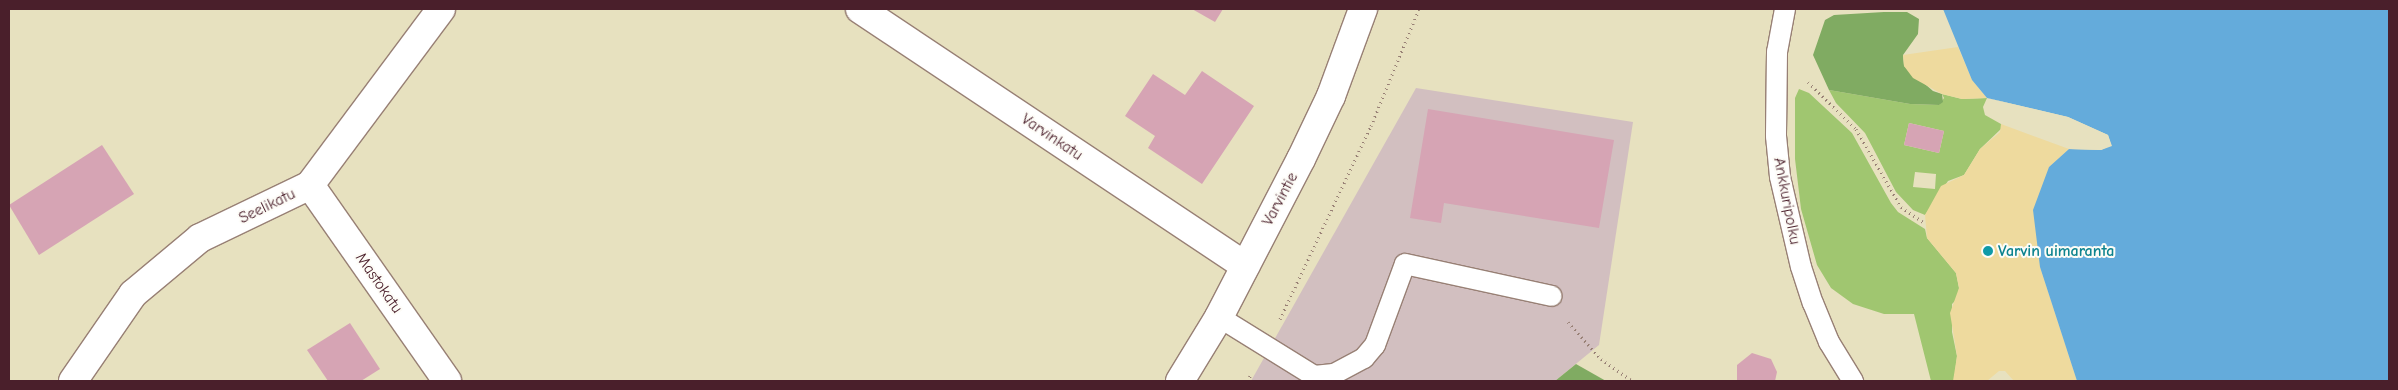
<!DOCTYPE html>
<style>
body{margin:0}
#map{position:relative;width:2398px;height:390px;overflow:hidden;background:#e7e1bf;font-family:"Comic Neue",sans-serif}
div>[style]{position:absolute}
.industrial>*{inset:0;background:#d2bfc0}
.green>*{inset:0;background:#a0c670}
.forest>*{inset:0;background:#80ab62}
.sand>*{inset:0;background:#eeda9e}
.water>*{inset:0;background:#64abdb}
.pier>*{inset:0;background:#e7e1bf}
.building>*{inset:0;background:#d6a4b4}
.path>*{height:3px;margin-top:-1.5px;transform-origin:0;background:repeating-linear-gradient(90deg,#988075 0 1px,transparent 0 5px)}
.roads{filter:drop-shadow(1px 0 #988075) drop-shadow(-1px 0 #988075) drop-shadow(0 1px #988075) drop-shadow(0 -1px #988075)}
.service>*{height:20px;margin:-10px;padding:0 10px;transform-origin:10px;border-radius:10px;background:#fff}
.minor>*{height:28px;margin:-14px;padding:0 14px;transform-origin:14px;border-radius:14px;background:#fff}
.dots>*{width:14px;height:14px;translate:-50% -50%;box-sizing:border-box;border:2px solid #fdfcf7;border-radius:50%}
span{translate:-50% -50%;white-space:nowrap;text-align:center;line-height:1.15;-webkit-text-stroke:4px #fdfcf7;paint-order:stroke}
.street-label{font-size:16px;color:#4a1f2b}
.culture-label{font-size:16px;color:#0d838f;font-weight:700}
.left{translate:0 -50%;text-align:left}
.frame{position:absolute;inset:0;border:10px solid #4a1f2b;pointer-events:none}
</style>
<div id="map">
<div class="industrial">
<i style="clip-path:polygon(1416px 88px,1633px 122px,1599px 345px,1555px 381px,1251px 381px)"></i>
</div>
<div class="green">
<i style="clip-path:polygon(1799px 89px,1809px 93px,1852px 133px,1891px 203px,1898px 212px,1925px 229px,1927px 238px,1956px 273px,1959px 288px,1958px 298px,1952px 304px,1952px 332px,1957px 356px,1954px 381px,1931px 381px,1914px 314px,1884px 314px,1853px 304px,1831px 288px,1817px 265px,1801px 209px,1795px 159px,1795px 98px)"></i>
<i style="clip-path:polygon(evenodd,1829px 90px,1910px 104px,1939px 105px,1944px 98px,1942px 94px,1962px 99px,1987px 98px,1983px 107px,1985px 115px,2001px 124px,2002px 128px,1980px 149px,1964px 175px,1948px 181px,1925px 215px,1913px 210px,1896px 192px,1865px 133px,1836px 103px,1829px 90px,1909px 123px,1944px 131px,1939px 153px,1904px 145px,1909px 123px,1829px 90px,1915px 172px,1936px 174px,1935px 189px,1913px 187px,1915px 172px)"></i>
</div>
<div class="forest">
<i style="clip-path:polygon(1884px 12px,1907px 12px,1919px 19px,1918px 34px,1903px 55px,1904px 66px,1933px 91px,1942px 94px,1943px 102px,1939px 105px,1910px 104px,1829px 90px,1813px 55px,1825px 20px,1834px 15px)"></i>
<i style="clip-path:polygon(1576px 364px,1606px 381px,1555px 381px)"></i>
</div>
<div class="sand">
<i style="clip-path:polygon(1958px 47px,1972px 80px,1987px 98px,1962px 99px,1942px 94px,1913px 78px,1904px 66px,1903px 55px)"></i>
<i style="clip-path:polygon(2001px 124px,2069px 149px,2049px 167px,2040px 267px,2077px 381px,2014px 381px,2005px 371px,1999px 371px,1987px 381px,1953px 381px,1957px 356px,1950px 313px,1959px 288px,1956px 273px,1927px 238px,1925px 215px,1941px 186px,1964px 175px,1980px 149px,2000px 132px)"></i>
</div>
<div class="water">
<i style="clip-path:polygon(1943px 9px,2389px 9px,2389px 381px,2077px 381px,2040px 267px,2033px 210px,2049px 167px,2069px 149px,2101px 150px,2111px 145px,2108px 135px,2068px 117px,1987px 98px,1972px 80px)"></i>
</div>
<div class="pier">
<i style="clip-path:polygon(1987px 98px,2068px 117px,2108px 135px,2112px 146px,2101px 150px,2067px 149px,2108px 144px,2106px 137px,2067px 119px)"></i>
</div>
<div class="building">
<i style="clip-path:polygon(1192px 9px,1223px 9px,1215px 22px)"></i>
<i style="clip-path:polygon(1202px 71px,1254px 106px,1202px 184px,1148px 148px,1155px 136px,1125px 116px,1153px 74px,1185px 95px)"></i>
<i style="clip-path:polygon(1428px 109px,1614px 140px,1599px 228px,1444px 203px,1441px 223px,1410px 218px)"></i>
<i style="clip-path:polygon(1909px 123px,1944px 131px,1939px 153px,1904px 145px)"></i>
<i style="clip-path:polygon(102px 145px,134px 194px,39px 255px,9px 205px)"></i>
<i style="clip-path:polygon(350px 323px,380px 369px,361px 381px,328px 381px,307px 350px)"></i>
<i style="clip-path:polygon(1752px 353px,1771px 359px,1777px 372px,1775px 381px,1737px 381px,1737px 365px)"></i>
</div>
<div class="path">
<i style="left:1808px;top:82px;width:67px;rotate:44.4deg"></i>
<i style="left:1856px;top:129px;width:90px;rotate:60deg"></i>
<i style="left:1901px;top:207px;width:29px;rotate:34deg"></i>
<i style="left:1280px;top:319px;width:213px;rotate:-64.8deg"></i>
<i style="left:1371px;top:126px;width:126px;rotate:-67.7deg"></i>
<i style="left:1568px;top:322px;width:50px;rotate:48.3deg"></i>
<i style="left:1601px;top:359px;width:38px;rotate:35deg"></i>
<i style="left:1247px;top:381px;width:9px;rotate:-58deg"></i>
</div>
<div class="roads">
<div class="service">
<i style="left:1785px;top:9px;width:44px;rotate:100.5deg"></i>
<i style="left:1777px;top:52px;width:84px;rotate:90.7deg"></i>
<i style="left:1776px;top:136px;width:41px;rotate:84.4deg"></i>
<i style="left:1780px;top:177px;width:92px;rotate:76.9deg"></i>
<i style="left:1801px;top:267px;width:38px;rotate:72deg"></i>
<i style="left:1813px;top:303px;width:42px;rotate:67.7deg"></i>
<i style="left:1829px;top:342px;width:46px;rotate:58.4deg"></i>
<i style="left:1219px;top:317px;width:112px;rotate:31.8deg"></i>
<i style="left:1314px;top:376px;width:20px;rotate:-6deg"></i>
<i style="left:1334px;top:374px;width:34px;rotate:-28deg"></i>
<i style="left:1364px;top:358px;width:17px;rotate:-50deg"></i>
<i style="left:1375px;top:345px;width:86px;rotate:-69.7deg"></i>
<i style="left:1405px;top:264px;width:150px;rotate:12.3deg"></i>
</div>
<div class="minor">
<i style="left:860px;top:9px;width:463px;rotate:33.7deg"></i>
<i style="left:310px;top:185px;width:239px;rotate:55deg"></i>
<i style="left:73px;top:381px;width:106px;rotate:-55.4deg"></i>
<i style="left:133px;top:294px;width:87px;rotate:-39.9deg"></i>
<i style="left:200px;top:238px;width:122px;rotate:-25.7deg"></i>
<i style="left:310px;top:185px;width:219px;rotate:-53.3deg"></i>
<i style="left:1180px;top:381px;width:75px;rotate:-58.6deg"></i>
<i style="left:1219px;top:317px;width:178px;rotate:-62.6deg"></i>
<i style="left:1301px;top:159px;width:70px;rotate:-64.5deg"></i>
<i style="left:1331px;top:96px;width:93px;rotate:-69.8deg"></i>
</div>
</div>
<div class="dots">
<i style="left:1988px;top:251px;background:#0f9aa8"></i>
</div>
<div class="street-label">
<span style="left:1052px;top:137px;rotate:34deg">Varvinkatu</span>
<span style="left:1280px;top:199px;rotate:-62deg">Varvintie</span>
<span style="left:1787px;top:201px;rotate:79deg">Ankkuripolku</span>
<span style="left:267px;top:206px;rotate:-26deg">Seelikatu</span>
<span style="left:379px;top:283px;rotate:55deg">Mastokatu</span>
</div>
<div class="culture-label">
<span class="left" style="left:1998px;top:251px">Varvin uimaranta</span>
</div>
<div class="frame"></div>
</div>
